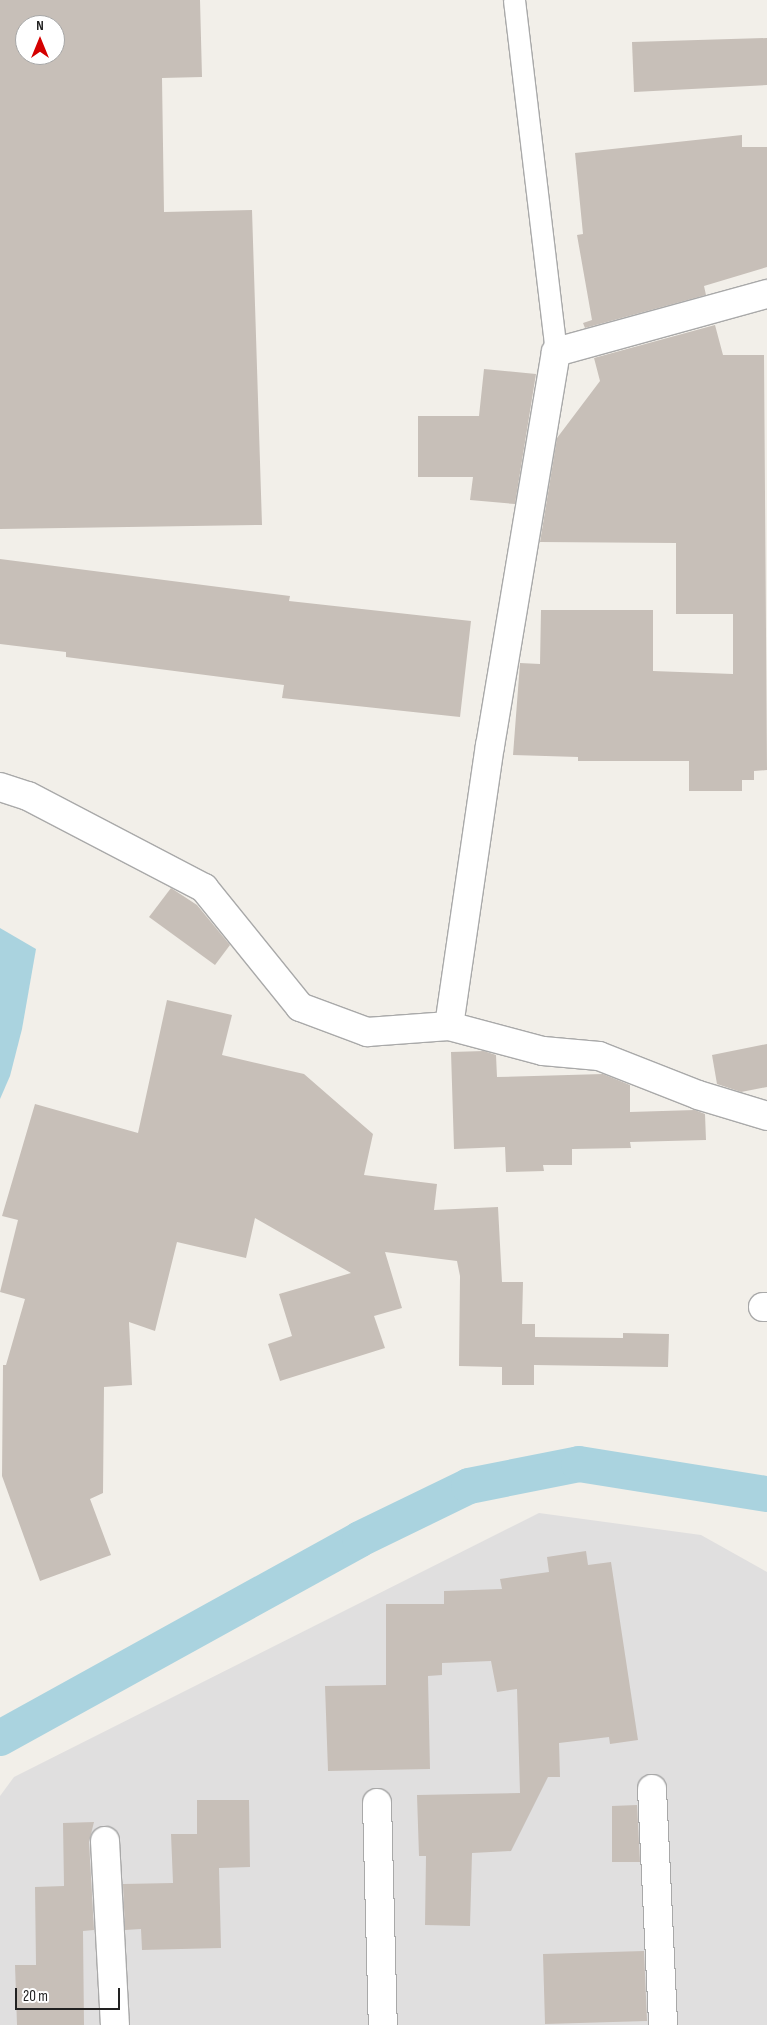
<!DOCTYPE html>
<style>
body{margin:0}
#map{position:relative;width:767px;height:2025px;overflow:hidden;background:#f2efe9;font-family:"Sofia Sans Condensed",sans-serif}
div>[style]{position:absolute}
.residential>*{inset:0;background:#e0dfdf}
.water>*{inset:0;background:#aad3df}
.canal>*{height:36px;margin:-18px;padding:0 18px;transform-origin:18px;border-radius:18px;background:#aad3df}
.building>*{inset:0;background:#c7bfb8}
.roads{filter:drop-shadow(1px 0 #a9a9a9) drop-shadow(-1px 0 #a9a9a9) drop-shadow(0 1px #a9a9a9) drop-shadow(0 -1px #a9a9a9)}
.service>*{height:21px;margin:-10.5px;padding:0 10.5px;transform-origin:10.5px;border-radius:10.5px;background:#fff}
.minor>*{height:28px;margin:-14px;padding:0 14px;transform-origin:14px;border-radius:14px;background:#fff}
span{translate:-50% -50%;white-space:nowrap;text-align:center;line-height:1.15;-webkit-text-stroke:5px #fff;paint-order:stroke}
.north{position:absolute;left:15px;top:15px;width:50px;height:50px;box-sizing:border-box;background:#fff;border:1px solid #a7a7a7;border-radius:50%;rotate:0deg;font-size:14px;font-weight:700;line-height:20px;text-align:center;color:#222}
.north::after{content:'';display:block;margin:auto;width:18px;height:22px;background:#d40000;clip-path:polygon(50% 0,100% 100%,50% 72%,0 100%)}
.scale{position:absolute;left:15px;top:1988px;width:105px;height:22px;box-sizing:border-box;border:2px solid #222;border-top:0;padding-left:6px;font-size:15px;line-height:18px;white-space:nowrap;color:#222;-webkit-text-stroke:4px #fff;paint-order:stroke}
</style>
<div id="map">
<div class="residential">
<i style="clip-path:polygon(539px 1513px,701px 1535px,767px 1572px,767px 2025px,0 2025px,0 1796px,14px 1777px)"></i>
</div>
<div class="water">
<i style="clip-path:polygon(0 928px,36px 949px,22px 1029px,10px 1076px,0 1099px)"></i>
</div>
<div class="canal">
<i style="left:0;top:1738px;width:411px;rotate:-28.9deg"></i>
<i style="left:360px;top:1539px;width:121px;rotate:-25.9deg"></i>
<i style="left:469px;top:1486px;width:112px;rotate:-11.3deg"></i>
<i style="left:579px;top:1464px;width:190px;rotate:9.1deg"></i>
</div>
<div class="building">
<i style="clip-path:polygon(evenodd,0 0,200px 0,202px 77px,162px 78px,164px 212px,252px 210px,262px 525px,0 529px,0 0,25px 25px,55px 25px,55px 55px,25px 55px,25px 25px)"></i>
<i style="clip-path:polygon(767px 38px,767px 85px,634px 92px,632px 42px)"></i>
<i style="clip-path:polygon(742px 135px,742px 147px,767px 147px,767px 267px,704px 286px,706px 295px,585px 328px,583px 323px,592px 320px,577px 235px,583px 234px,575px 153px)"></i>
<i style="clip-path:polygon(715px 325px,723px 355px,764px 355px,767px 770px,754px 771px,754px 780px,742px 780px,742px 791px,689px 791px,689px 761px,578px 761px,578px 757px,513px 755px,520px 663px,540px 664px,541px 610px,653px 610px,653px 671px,733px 674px,733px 614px,676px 614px,676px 543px,540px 542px,557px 438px,600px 381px,594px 358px)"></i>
<i style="clip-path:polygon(484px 369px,536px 374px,515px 504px,470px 500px,473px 477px,418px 477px,418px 416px,479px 416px)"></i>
<i style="clip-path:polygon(0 559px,290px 596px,289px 601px,471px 621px,460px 717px,282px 698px,284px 685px,66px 657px,66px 652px,0 644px)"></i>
<i style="clip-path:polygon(171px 888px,197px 905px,230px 945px,215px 965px,149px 917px)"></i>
<i style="clip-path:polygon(167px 1000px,232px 1015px,222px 1055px,304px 1074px,373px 1134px,364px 1175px,437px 1184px,434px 1210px,498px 1207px,502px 1282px,523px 1282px,522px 1324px,535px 1324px,535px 1337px,623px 1338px,623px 1333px,669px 1334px,668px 1367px,534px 1365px,534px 1385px,502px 1385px,502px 1367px,459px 1366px,460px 1276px,457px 1261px,385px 1252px,402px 1308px,374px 1316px,385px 1348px,280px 1381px,268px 1344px,292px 1336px,279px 1294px,351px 1273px,255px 1218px,246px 1258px,177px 1242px,155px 1331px,129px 1322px,132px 1385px,104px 1387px,103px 1493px,90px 1499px,111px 1555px,40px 1581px,2px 1476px,3px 1365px,6px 1365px,25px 1299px,0 1292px,18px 1220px,2px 1216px,35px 1104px,138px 1133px)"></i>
<i style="clip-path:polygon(767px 1044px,767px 1087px,741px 1092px,717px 1084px,712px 1055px)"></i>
<i style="clip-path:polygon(484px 1051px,496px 1055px,497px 1077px,603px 1074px,630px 1085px,630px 1112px,695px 1110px,705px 1114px,706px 1140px,630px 1142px,631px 1148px,572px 1149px,572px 1165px,543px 1165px,544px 1171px,506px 1172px,505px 1147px,454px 1149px,451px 1052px)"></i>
<i style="clip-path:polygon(586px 1551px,588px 1565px,611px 1562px,638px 1740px,610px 1744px,609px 1737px,559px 1743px,560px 1777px,548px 1777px,511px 1851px,472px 1853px,470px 1926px,425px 1925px,426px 1856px,419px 1856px,417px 1795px,520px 1793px,517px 1689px,497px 1692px,491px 1661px,442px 1663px,442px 1675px,428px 1676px,430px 1769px,328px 1771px,325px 1686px,386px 1685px,386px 1604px,444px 1604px,444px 1591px,502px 1589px,500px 1579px,549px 1572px,547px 1557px)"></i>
<i style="clip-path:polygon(197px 1800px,249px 1800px,250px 1867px,219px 1868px,221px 1948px,142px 1950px,141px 1929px,125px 1930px,123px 1884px,173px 1883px,171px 1834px,197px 1834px)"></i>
<i style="clip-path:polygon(637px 1805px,640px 1862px,612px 1862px,612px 1806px)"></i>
<i style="clip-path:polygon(94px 1822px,89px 1842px,94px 1930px,83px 1931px,84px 2025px,17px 2025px,15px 1965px,36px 1965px,35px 1887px,64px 1886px,63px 1823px)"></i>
<i style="clip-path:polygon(644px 1951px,647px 2021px,545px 2024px,543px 1954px)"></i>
</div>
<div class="roads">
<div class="service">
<i style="left:514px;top:0;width:354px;rotate:83.2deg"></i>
</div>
<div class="minor">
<i style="left:0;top:787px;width:29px;rotate:18deg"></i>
<i style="left:28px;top:796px;width:199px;rotate:27.6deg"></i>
<i style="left:204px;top:888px;width:153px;rotate:51.1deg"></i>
<i style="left:300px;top:1007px;width:72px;rotate:20.5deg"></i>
<i style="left:367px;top:1032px;width:82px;rotate:-4.2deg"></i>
<i style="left:449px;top:1026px;width:97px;rotate:14.9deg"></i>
<i style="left:543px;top:1051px;width:56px;rotate:5.1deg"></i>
<i style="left:599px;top:1056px;width:106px;rotate:21.5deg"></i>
<i style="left:698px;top:1095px;width:72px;rotate:16.9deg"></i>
<i style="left:449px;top:1026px;width:283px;rotate:-81.7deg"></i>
<i style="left:490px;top:746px;width:399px;rotate:-80.5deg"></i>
<i style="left:556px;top:352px;width:219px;rotate:-15.4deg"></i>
<i style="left:763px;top:1307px;width:4px"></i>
<i style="left:652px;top:1789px;width:236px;rotate:87.3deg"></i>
<i style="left:377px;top:1803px;width:222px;rotate:88.5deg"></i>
<i style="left:105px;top:1841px;width:184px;rotate:86.9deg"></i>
</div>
</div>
<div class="north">N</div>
<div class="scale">20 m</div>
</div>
